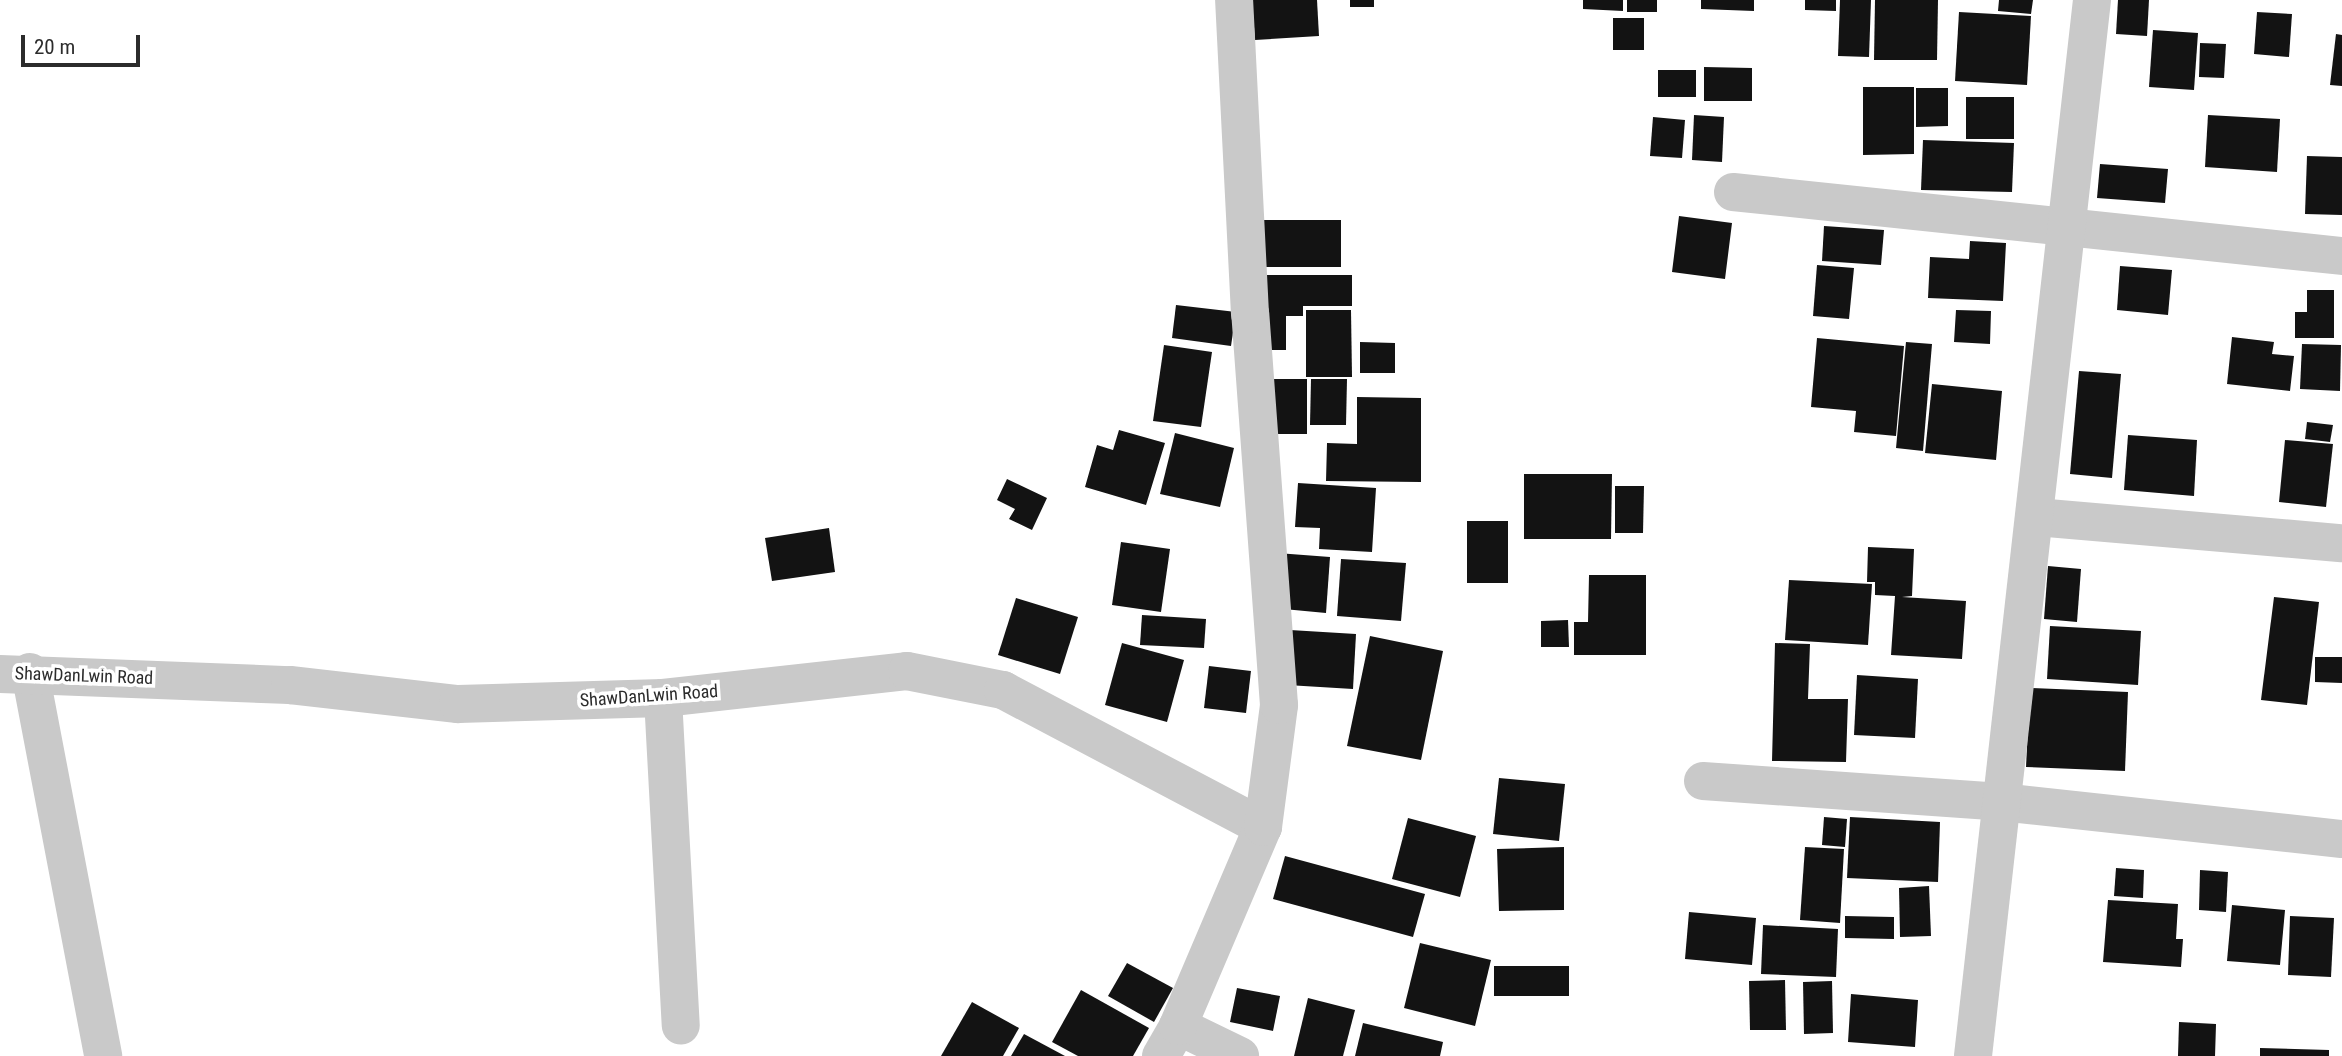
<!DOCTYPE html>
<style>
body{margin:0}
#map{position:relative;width:2342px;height:1056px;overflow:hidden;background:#fff;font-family:"Roboto Condensed",sans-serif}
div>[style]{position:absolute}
.building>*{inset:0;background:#131313}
.minor>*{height:38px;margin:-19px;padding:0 19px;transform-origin:19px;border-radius:19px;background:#c9c9c9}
span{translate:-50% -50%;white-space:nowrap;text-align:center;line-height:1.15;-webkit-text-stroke:7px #fff;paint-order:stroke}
.street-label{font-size:18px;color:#2c2c2c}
.scale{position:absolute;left:21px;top:35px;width:119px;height:32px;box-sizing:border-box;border:4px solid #2c2c2c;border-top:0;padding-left:9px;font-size:21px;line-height:24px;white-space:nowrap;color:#2c2c2c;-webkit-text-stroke:5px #fff;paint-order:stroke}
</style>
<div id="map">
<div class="building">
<i style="clip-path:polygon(1252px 0,1317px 0,1319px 36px,1255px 40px)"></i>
<i style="clip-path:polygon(1350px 0,1374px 0,1374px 7px,1350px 7px)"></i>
<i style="clip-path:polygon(1583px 0,1623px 0,1623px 11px,1583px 9px)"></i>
<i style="clip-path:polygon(1627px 0,1657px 0,1657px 12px,1627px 12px)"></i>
<i style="clip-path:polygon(1701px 0,1754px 0,1754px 11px,1701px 9px)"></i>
<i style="clip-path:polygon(1805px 0,1836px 0,1836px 11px,1805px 10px)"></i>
<i style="clip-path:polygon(1840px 0,1871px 0,1869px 57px,1838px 56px)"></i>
<i style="clip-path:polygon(1875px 0,1938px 0,1937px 60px,1874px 60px)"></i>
<i style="clip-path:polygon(1999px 0,2033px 0,2031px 14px,1998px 11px)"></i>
<i style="clip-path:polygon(2118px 0,2149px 0,2147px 36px,2116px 34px)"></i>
<i style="clip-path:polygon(1959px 12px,2031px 16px,2027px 85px,1955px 81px)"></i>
<i style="clip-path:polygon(2257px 12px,2292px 14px,2289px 57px,2254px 54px)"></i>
<i style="clip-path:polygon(1613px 18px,1644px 18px,1644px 50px,1613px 50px)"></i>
<i style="clip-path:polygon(2153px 30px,2198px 33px,2194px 90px,2149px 87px)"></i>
<i style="clip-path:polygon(2336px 34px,2342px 35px,2342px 86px,2330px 85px)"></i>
<i style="clip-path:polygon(2200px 43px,2226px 44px,2224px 78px,2199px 77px)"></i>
<i style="clip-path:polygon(1704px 67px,1752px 68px,1752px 101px,1704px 101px)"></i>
<i style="clip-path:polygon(1658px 70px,1696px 70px,1696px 97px,1658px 97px)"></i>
<i style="clip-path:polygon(1863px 87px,1914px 87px,1914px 154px,1863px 155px)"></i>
<i style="clip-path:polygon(1916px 88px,1948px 88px,1948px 126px,1916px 127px)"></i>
<i style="clip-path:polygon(1966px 97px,2014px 97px,2014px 139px,1966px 139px)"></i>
<i style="clip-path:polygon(1694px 115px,1724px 117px,1722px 162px,1692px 160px)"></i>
<i style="clip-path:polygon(2208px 115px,2280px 119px,2277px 172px,2205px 167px)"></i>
<i style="clip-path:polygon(1653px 117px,1685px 120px,1682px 158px,1650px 156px)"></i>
<i style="clip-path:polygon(1923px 140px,2014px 143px,2012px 192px,1921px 190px)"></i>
<i style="clip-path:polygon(2307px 156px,2342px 157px,2342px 215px,2305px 214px)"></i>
<i style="clip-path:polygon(2100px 164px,2168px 169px,2165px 203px,2097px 198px)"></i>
<i style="clip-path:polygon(1679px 216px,1732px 223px,1725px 279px,1672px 272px)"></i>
<i style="clip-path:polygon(1260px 220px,1341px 220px,1341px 267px,1260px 267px)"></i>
<i style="clip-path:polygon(1824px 226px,1884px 230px,1881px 265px,1822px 261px)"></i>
<i style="clip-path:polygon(1970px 241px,2006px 243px,2003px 301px,1928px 298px,1930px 257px,1969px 259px)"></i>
<i style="clip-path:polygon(1817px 265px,1854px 268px,1849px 319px,1813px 316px)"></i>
<i style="clip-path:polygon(2120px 266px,2172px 270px,2168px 315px,2117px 310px)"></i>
<i style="clip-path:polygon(1258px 275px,1352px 275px,1352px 306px,1303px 306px,1303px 316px,1286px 316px,1286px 350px,1258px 350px)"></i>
<i style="clip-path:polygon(2307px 290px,2334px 290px,2334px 338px,2295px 338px,2295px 312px,2307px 312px)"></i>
<i style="clip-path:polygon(1176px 305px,1236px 312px,1231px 346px,1172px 338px)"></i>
<i style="clip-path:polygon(1306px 310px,1351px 310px,1352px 377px,1306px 377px)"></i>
<i style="clip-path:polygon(1956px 310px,1991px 311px,1990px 344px,1954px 342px)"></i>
<i style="clip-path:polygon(2232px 337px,2274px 342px,2272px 354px,2294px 356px,2290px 391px,2227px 384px)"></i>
<i style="clip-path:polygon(1817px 338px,1904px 346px,1896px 436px,1854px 432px,1856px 411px,1811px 407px)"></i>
<i style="clip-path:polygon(1360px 342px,1395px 343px,1395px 373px,1360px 373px)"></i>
<i style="clip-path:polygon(1906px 342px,1932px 344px,1923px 451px,1896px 448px)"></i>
<i style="clip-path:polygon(2302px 344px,2341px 345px,2340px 391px,2300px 389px)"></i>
<i style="clip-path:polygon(1164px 345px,1212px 352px,1201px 427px,1153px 421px)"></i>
<i style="clip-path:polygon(2079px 371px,2121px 374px,2112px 478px,2070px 474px)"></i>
<i style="clip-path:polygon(1263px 379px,1307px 379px,1307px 434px,1262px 434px)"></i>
<i style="clip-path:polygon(1311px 379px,1347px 379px,1346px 425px,1310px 425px)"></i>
<i style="clip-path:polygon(1932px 384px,2002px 391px,1996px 460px,1925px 453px)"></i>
<i style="clip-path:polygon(1357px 397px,1421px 398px,1421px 482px,1326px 481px,1327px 443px,1357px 444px)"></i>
<i style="clip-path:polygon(2307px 422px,2333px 425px,2330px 442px,2305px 439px)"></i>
<i style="clip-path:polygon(1119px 430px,1165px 443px,1146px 505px,1085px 487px,1097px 445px,1113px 450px)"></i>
<i style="clip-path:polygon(1175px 433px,1234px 448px,1220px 507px,1160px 494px)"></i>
<i style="clip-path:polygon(2128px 435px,2197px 440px,2194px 496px,2124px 490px)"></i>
<i style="clip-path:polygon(2285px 440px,2333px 444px,2326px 507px,2279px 502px)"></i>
<i style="clip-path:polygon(1524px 474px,1612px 474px,1611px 539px,1524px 539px)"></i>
<i style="clip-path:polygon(1007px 479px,1047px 498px,1032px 530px,1009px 519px,1015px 509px,997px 500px)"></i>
<i style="clip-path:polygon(1298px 483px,1376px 488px,1372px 552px,1319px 549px,1320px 528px,1295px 527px)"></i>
<i style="clip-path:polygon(1615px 486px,1644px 486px,1643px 533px,1615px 533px)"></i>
<i style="clip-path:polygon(1467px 521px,1508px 521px,1508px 583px,1467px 583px)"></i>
<i style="clip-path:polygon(829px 528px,835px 572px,772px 581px,765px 538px)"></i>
<i style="clip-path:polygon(1121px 542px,1170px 549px,1161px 612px,1112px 605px)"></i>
<i style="clip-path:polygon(1868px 547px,1914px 549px,1912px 596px,1902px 597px,1966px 601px,1962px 659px,1891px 655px,1895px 596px,1875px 595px,1875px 582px,1867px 582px)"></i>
<i style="clip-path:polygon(1277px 553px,1330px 557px,1326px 613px,1273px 608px)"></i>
<i style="clip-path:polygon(1341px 559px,1406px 563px,1401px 621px,1337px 616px)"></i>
<i style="clip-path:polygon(2048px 566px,2081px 569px,2077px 622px,2044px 619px)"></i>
<i style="clip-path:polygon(1589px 575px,1646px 575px,1646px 655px,1574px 655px,1574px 622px,1588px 622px)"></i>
<i style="clip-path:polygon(1789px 580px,1872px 584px,1868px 645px,1785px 640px)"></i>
<i style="clip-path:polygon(2274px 597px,2319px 602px,2307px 705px,2261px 700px)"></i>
<i style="clip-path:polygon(1016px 598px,1078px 617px,1060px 674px,998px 655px)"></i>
<i style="clip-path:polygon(1142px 615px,1206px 619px,1204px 648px,1140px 645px)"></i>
<i style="clip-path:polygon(1568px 620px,1569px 647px,1541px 647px,1541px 621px)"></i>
<i style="clip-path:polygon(2050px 626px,2141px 631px,2138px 685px,2047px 679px)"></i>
<i style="clip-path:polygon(1290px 630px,1356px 634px,1353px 689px,1287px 685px)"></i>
<i style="clip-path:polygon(1370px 636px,1443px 651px,1421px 760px,1347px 746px)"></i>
<i style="clip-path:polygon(1122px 643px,1184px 660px,1167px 722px,1105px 705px)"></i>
<i style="clip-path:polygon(1775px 643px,1810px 644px,1808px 699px,1848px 699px,1846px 762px,1772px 761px)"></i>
<i style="clip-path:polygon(2315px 657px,2342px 657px,2342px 683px,2315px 682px)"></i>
<i style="clip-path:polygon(1209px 666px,1251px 671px,1246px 713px,1204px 708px)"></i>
<i style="clip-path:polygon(1857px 675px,1918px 679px,1915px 738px,1854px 735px)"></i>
<i style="clip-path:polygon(2030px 688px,2128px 692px,2125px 771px,2026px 767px)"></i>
<i style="clip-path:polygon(1499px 778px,1565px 784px,1559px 841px,1493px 834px)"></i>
<i style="clip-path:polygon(1824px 817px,1847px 819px,1845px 847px,1822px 845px)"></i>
<i style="clip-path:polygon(1850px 817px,1940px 822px,1938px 882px,1847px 878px)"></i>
<i style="clip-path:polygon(1408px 818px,1476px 836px,1460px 897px,1392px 879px)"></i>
<i style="clip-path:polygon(1564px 847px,1564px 910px,1499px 911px,1497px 849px)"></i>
<i style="clip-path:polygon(1805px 847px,1844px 849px,1840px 923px,1800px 920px)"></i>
<i style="clip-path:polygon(1285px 856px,1425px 894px,1413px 937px,1273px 899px)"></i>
<i style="clip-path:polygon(2116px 868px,2144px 870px,2143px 898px,2114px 896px)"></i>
<i style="clip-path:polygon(2200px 870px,2228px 872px,2226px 912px,2199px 910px)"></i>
<i style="clip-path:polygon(1929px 886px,1931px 936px,1900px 937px,1899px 888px)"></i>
<i style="clip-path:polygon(2108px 900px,2178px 904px,2176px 939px,2183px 939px,2181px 967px,2103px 962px)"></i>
<i style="clip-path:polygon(2232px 905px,2285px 910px,2280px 965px,2227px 961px)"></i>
<i style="clip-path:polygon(1689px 912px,1756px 918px,1752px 965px,1685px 959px)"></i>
<i style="clip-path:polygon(1845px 916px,1894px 917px,1894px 939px,1845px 938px)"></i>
<i style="clip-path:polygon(2290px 916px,2334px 918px,2331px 977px,2288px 975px)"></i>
<i style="clip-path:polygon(1763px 925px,1838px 929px,1836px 977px,1761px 974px)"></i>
<i style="clip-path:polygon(1420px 943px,1491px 960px,1475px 1026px,1404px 1008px)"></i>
<i style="clip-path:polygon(1127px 963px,1173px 988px,1154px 1022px,1108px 996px)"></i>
<i style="clip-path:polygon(1494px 966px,1569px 966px,1569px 996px,1494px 996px)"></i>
<i style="clip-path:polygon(1785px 980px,1786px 1030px,1750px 1030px,1749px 981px)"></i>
<i style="clip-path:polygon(1832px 981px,1833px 1033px,1804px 1034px,1803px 982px)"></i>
<i style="clip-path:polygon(1237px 988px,1280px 996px,1273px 1031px,1230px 1022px)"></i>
<i style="clip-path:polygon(1081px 990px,1149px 1028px,1133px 1056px,1078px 1056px,1052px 1042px)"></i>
<i style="clip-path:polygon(1851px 994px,1918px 1000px,1915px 1047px,1848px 1042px)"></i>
<i style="clip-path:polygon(1308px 998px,1355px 1010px,1343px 1056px,1294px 1056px)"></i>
<i style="clip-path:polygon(972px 1002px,1019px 1028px,1003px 1056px,941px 1056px)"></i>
<i style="clip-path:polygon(2179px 1022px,2216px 1024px,2215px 1056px,2178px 1056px)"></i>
<i style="clip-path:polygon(1363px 1023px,1443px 1042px,1440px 1056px,1355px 1056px)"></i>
<i style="clip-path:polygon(1024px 1034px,1065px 1056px,1011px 1056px)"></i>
<i style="clip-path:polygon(2260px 1048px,2329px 1050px,2329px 1056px,2260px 1056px)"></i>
</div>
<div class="minor">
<i style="left:1733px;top:192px;width:612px;rotate:6deg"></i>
<i style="left:2036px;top:517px;width:307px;rotate:4.9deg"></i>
<i style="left:30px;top:672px;width:391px;rotate:79.2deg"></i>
<i style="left:0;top:674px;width:290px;rotate:2.2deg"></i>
<i style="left:290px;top:685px;width:169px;rotate:6.5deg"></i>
<i style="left:458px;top:704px;width:205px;rotate:-1.7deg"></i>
<i style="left:663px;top:698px;width:245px;rotate:-6.3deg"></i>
<i style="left:907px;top:671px;width:98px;rotate:11.2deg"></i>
<i style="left:1003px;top:690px;width:294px;rotate:27.8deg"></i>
<i style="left:663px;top:698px;width:328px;rotate:86.9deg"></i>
<i style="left:1703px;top:781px;width:299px;rotate:4deg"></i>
<i style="left:2001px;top:802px;width:343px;rotate:6.2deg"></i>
<i style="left:1178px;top:1026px;width:69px;rotate:25.8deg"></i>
<i style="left:1161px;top:1056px;width:34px;rotate:-60deg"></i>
<i style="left:1178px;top:1026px;width:216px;rotate:-66.9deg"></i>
<i style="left:1263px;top:827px;width:123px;rotate:-82.5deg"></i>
<i style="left:1279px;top:705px;width:392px;rotate:-94.2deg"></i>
<i style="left:1250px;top:314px;width:314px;rotate:-92.9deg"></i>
<i style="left:1973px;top:1056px;width:1063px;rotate:-83.57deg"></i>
</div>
<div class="street-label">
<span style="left:84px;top:676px;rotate:2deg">ShawDanLwin Road</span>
<span style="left:649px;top:696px;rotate:-4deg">ShawDanLwin Road</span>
</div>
<div class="scale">20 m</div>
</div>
